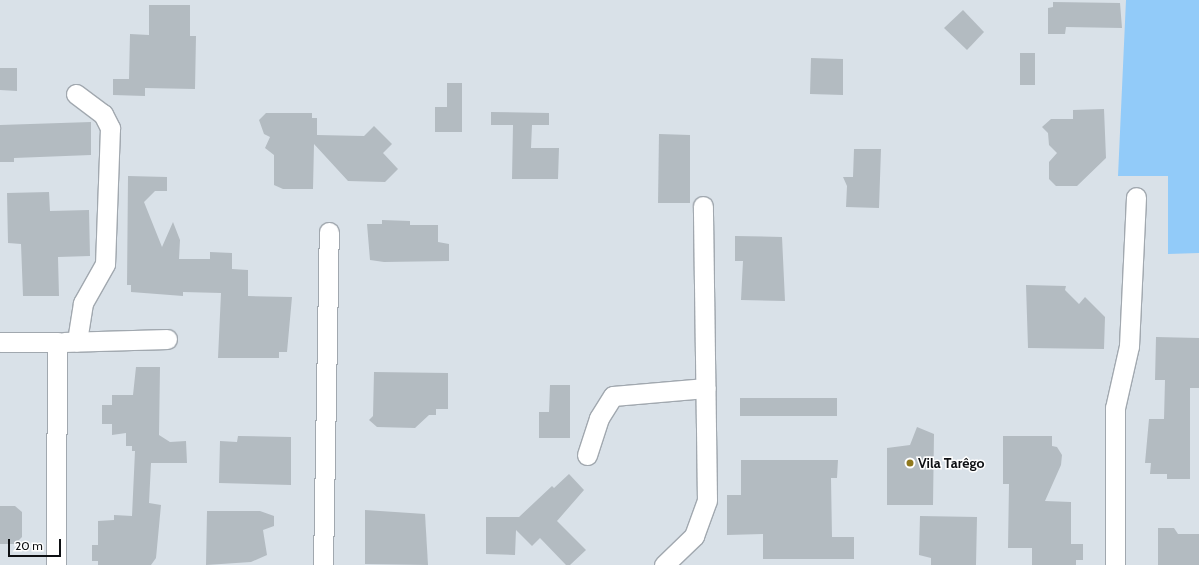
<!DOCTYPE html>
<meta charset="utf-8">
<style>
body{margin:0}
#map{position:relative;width:1199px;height:565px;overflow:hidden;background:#d9e1e8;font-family:Cabin,sans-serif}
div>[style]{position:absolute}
.green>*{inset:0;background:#92cbf9}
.building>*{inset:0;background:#b3bbc1}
.roads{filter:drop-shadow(1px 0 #a1a8af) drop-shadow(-1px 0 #a1a8af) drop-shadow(0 1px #a1a8af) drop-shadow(0 -1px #a1a8af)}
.street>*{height:19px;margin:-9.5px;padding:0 9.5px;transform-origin:9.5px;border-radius:9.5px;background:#fff}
.dots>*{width:11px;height:11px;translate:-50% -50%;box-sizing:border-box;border:2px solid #fff;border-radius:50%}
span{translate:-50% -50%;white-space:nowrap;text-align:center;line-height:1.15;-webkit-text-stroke:3px #fff;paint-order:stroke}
.poi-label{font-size:14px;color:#0e1013;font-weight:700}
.left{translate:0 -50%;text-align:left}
.scale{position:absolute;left:8px;top:539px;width:53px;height:18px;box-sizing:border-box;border:2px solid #0e1013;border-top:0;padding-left:5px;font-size:12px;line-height:14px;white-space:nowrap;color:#0e1013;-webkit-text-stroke:3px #fff;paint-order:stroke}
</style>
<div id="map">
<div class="green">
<i style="clip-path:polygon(1126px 0,1199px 0,1199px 253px,1168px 254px,1168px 176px,1118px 176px)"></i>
</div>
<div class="building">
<i style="clip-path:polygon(1053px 2px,1120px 3px,1122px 28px,1066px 27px,1065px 34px,1048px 34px,1048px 8px,1053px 7px)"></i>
<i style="clip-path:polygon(149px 5px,190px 5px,190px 36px,196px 36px,195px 89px,145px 88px,145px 96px,113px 95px,113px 79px,129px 79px,130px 34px,149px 35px)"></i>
<i style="clip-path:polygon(963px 10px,984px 32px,967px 50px,944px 28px)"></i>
<i style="clip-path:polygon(1020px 53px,1035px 53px,1035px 85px,1020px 85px)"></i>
<i style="clip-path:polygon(811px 58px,843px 59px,843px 95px,810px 94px)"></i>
<i style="clip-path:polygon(0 68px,17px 68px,17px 91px,0 90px)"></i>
<i style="clip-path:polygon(447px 83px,462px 83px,462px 132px,435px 132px,435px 107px,447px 107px)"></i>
<i style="clip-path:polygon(1104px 109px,1106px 158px,1077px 186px,1056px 186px,1049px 179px,1049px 162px,1057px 153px,1049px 145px,1048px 133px,1042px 127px,1051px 119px,1073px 119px,1073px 110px)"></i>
<i style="clip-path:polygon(491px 112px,549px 113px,549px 125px,532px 125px,531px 148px,559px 148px,558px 179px,512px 179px,513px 125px,491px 125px)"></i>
<i style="clip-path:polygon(266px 113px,312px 113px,312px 118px,317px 118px,317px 135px,364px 136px,374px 126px,392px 144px,383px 153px,398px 169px,385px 182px,348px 181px,314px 144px,313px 189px,283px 189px,274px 185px,274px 155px,265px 148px,270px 137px,264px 134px,259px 120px)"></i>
<i style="clip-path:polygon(91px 122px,91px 155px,14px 158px,14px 162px,0 162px,0 125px)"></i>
<i style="clip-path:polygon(659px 134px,690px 135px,690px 203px,658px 203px)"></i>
<i style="clip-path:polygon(854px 149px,881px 149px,879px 208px,846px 207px,847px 186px,843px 177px,853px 177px)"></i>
<i style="clip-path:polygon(128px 176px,167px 177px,167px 191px,155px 191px,144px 202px,162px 247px,173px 222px,180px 240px,179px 259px,210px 259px,210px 252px,232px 253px,232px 269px,248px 270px,248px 296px,292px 297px,287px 352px,279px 352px,279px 358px,218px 358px,221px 293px,183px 292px,183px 296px,131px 292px,131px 285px,127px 285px)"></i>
<i style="clip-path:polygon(49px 192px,50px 211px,89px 210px,90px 256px,58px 257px,59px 296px,23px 296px,21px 244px,8px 243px,7px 193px)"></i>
<i style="clip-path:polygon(382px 220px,410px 221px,410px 225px,438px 225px,438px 242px,449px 244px,449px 261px,384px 262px,370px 260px,367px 224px,382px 224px)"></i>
<i style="clip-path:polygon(735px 236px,782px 237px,785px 301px,741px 300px,743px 261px,735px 261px)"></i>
<i style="clip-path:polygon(1026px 285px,1066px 286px,1065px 290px,1079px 304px,1085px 297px,1105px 317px,1104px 349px,1028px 348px)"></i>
<i style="clip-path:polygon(1156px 337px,1199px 338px,1199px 388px,1190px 388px,1190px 479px,1167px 479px,1167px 474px,1150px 474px,1151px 463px,1145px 463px,1149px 419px,1164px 419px,1165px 380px,1155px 380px)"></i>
<i style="clip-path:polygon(136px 367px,160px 367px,159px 435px,170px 442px,186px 441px,187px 463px,151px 463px,149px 503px,161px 505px,156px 558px,151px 565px,98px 565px,98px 561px,92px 561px,92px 545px,98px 545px,98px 521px,114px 520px,114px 515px,132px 516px,135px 451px,132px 451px,132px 446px,126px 446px,126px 433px,112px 435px,112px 424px,102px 424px,102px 405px,112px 405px,112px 395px,133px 395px)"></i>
<i style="clip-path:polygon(374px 372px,448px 373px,448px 409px,436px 409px,436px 415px,429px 415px,415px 428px,377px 427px,369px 420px,373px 416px)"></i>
<i style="clip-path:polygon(550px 385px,570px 385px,570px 438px,539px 438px,539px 412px,549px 412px)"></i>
<i style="clip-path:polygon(740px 398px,837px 398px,837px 416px,740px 416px)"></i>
<i style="clip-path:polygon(917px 427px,934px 434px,933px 505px,887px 505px,887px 448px,910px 445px)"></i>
<i style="clip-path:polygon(238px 436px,291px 437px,291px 485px,219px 483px,220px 441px,237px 442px)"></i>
<i style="clip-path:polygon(1003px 436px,1052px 436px,1052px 446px,1057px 447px,1062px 455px,1061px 465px,1045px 501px,1071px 502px,1071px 544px,1083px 544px,1083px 560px,1076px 560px,1076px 565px,1032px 565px,1032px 548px,1008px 548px,1009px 484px,1003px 484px)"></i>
<i style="clip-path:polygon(741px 460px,838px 460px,837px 478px,831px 478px,832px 537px,854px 537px,854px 559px,763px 559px,763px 534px,727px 535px,727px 495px,741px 495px)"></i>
<i style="clip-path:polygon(569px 474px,584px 490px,557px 521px,586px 550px,570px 565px,566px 565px,540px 538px,532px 546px,516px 530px,515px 555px,486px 554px,486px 517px,519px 517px,552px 486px,554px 488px)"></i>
<i style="clip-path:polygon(0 506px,15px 506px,22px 512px,22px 537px,15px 544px,0 544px)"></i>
<i style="clip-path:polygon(365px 510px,425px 514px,428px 565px,365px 564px)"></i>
<i style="clip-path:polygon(207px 511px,260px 511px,274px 516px,274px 526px,263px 530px,267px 555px,251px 562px,206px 565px)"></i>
<i style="clip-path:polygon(920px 516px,977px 517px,976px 565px,931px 565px,931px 558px,919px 555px)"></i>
<i style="clip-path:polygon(1158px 528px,1174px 528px,1178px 534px,1199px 534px,1199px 565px,1158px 565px)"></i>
</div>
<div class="roads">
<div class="street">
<i style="left:76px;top:94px;width:34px;rotate:37deg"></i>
<i style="left:103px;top:114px;width:16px;rotate:63deg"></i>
<i style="left:110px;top:128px;width:136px;rotate:92.1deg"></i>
<i style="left:105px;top:264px;width:45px;rotate:119.4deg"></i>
<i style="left:83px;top:303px;width:39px;rotate:99deg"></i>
<i style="left:0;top:342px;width:57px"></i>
<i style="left:57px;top:342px;width:223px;rotate:90.3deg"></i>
<i style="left:64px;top:342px;width:103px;rotate:-1.7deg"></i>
<i style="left:587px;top:455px;width:39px;rotate:-72deg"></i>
<i style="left:599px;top:418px;width:26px;rotate:-58deg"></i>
<i style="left:613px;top:396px;width:93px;rotate:-4.9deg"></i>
<i style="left:323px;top:565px;width:333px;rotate:-89deg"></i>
<i style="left:664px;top:565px;width:42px;rotate:-44deg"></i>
<i style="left:694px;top:536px;width:38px;rotate:-70deg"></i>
<i style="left:707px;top:500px;width:294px;rotate:-90.8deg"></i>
<i style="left:1115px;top:565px;width:157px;rotate:-90deg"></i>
<i style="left:1115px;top:408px;width:64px;rotate:-77.3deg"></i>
<i style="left:1129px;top:346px;width:149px;rotate:-87.3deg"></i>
</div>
</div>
<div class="dots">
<i style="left:910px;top:463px;background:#8f781d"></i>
</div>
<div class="poi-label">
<span class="left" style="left:918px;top:463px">Vila Tarêgo</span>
</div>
<div class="scale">20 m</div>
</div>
